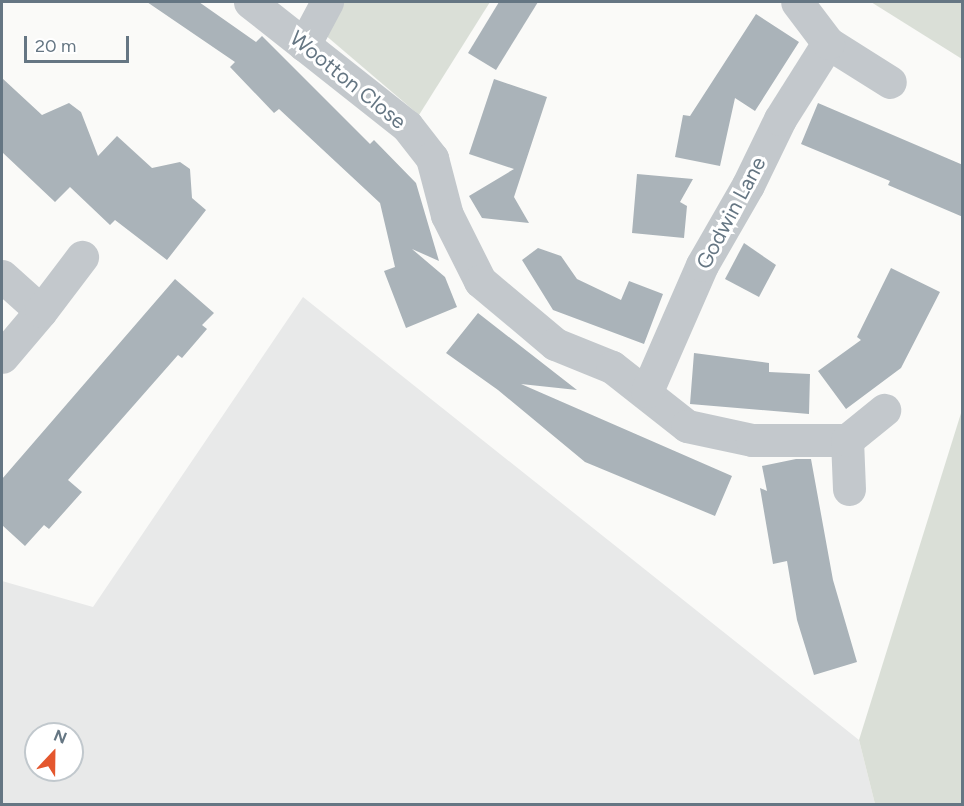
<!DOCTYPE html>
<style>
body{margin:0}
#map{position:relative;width:964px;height:806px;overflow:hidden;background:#fafaf8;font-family:Figtree,sans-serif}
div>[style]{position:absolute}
.built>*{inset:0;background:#e8e9e9}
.green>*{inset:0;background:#dadfd7}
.building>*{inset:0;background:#aab3b9}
.minor>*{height:33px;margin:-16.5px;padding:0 16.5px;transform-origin:16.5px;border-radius:16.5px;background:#c3c8cc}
span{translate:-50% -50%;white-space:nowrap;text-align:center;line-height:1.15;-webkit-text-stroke:6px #fff;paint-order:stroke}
.street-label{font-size:21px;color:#657683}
.frame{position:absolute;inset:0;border:3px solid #657683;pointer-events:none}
.north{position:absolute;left:24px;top:722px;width:60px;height:60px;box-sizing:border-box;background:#fff;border:2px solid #c1c8cd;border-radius:50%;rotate:22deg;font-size:16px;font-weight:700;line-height:24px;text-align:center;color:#657683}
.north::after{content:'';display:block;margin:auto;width:21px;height:27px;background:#e4572e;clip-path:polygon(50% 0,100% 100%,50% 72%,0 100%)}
.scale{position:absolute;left:24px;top:36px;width:105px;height:27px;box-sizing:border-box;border:3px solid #657683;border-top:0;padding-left:8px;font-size:18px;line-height:21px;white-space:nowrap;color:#657683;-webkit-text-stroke:4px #fff;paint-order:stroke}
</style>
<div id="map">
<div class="built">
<i style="clip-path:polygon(evenodd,303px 297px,859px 740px,875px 804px,2px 804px,2px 581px,93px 607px,303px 297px,36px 734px,72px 734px,72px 770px,36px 770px,36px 734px)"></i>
</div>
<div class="green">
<i style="clip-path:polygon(341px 2px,490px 2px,419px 115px,324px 34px)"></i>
<i style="clip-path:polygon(871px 2px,962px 2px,962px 59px)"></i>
<i style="clip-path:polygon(962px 410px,962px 804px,875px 804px,859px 740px)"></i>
</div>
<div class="building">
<i style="clip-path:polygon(147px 2px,199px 2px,256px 42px,262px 36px,370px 144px,374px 140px,416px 183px,439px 261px,412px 249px,445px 277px,457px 307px,406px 328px,384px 271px,395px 267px,380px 203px,279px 109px,274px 113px,230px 67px,235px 62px)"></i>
<i style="clip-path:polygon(499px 2px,538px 2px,496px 70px,468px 53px)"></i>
<i style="clip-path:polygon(756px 14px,799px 42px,755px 111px,735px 98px,720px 166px,675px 157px,683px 115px,690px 116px)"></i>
<i style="clip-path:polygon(2px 78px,42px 115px,69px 103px,81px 112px,98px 156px,117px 136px,152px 168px,180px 162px,190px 169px,192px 198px,206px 210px,167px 260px,115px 220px,110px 225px,70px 187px,55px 202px,2px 152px)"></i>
<i style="clip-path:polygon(494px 79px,547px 97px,514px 197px,529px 223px,482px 218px,469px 196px,514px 169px,469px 154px)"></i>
<i style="clip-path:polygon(818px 103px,963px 165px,963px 217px,888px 185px,890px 181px,801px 144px)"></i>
<i style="clip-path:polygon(637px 174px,693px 179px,680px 202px,687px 206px,684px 238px,632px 233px)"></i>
<i style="clip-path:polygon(744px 243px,776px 265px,759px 297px,725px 279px)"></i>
<i style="clip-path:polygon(538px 248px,561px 256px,577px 279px,621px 300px,629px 281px,663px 294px,644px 344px,553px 310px,522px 260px)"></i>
<i style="clip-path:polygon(891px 268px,940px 292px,901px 368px,846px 409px,818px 371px,861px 340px,857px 337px)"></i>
<i style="clip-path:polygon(175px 279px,214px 313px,202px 325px,207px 329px,182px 358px,178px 355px,68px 480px,82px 492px,49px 529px,44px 525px,25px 546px,2px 525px,2px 479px)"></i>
<i style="clip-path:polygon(478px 313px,577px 390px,521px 384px,732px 476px,715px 516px,585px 462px,498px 390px,446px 353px)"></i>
<i style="clip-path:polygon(694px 353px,769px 363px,769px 372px,810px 374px,809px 414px,690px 404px)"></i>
<i style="clip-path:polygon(796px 459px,811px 459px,833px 580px,857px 662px,814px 675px,797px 620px,787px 561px,773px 564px,760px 488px,767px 491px,762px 466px)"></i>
</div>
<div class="minor">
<i style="left:250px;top:2px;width:200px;rotate:38.3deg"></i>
<i style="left:407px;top:126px;width:41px;rotate:52deg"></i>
<i style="left:432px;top:158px;width:59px;rotate:75.3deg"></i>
<i style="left:447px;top:215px;width:74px;rotate:63.4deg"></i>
<i style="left:480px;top:281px;width:98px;rotate:40deg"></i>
<i style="left:555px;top:344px;width:61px;rotate:22deg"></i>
<i style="left:612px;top:367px;width:95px;rotate:38.2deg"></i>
<i style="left:687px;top:426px;width:66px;rotate:12.2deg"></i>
<i style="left:752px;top:440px;width:95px"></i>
<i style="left:828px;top:43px;width:73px;rotate:32.2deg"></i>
<i style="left:304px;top:45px;width:49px;rotate:-61.9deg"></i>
<i style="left:2px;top:276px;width:52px;rotate:41.9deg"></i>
<i style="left:41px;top:311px;width:60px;rotate:130.3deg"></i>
<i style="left:41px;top:311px;width:68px;rotate:-52.8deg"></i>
<i style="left:647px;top:391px;width:137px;rotate:-66.4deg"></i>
<i style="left:702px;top:265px;width:92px;rotate:-60.1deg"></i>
<i style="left:748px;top:185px;width:73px;rotate:-64.1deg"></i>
<i style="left:780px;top:119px;width:90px;rotate:-57.7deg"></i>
<i style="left:828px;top:43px;width:51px;rotate:-127.1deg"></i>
<i style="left:849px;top:489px;width:49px;rotate:-92.3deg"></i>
<i style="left:847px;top:440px;width:48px;rotate:-39deg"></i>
</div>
<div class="street-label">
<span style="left:348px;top:80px;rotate:39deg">Wootton Close</span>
<span style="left:731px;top:213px;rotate:-62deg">Godwin Lane</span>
</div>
<div class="frame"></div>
<div class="north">N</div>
<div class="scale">20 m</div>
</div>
